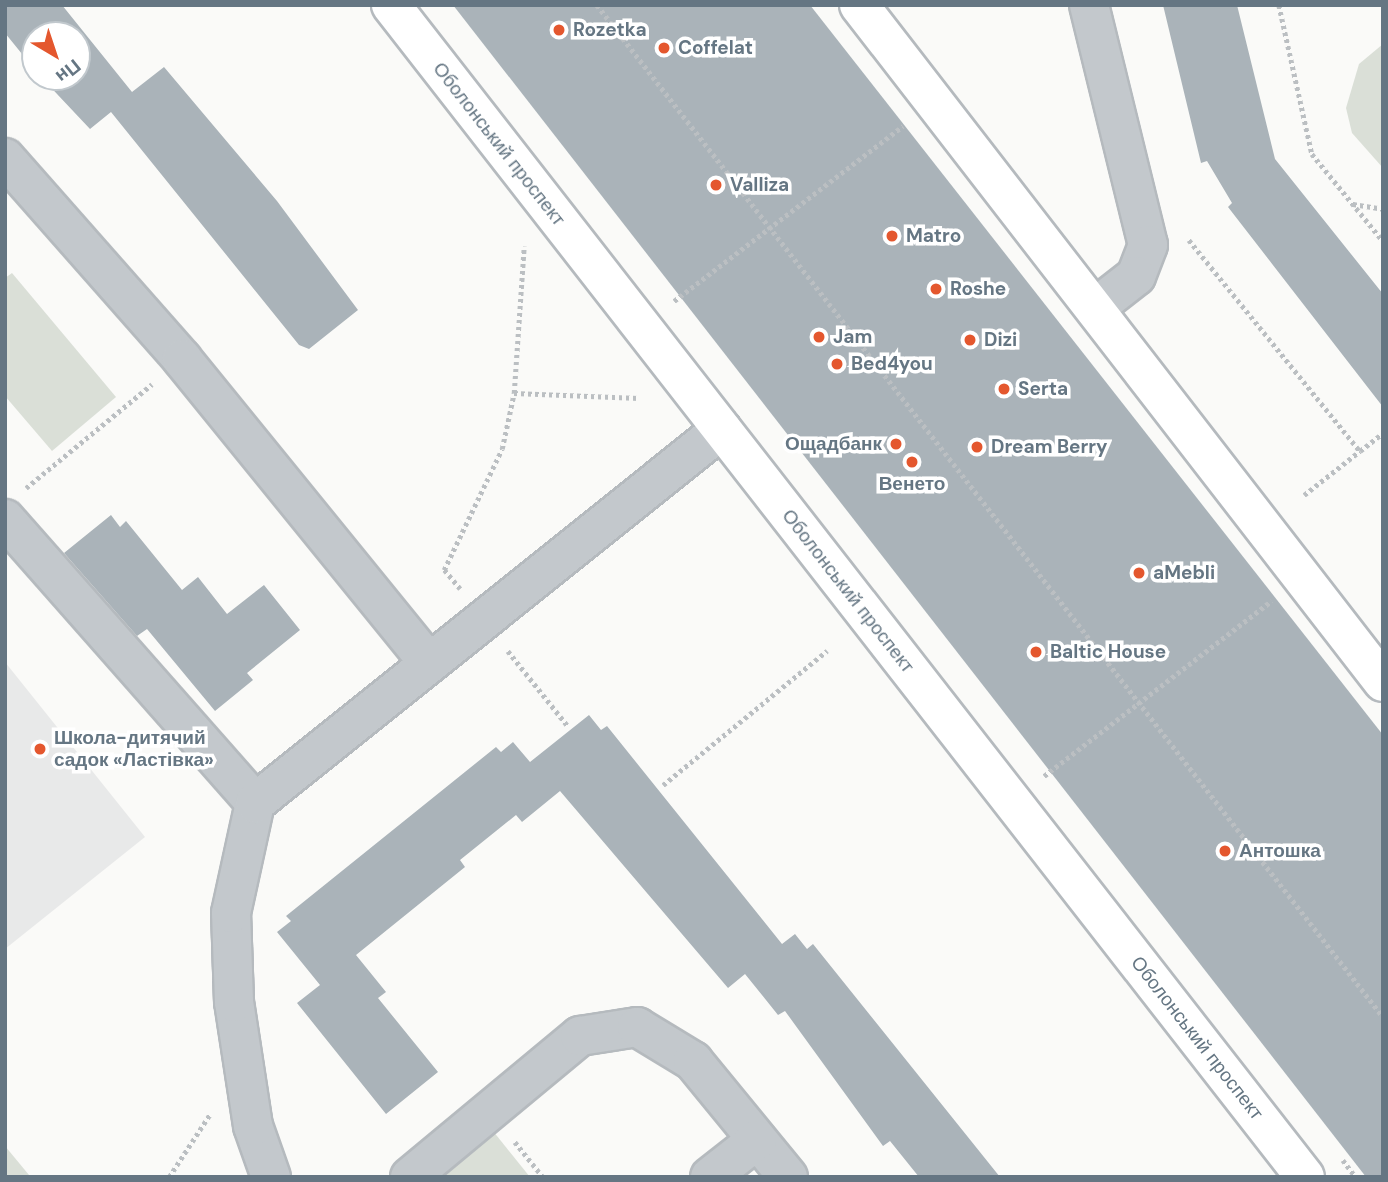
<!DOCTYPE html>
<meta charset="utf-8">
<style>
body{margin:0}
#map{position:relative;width:1388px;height:1182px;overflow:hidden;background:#fafaf8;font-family:"DM Sans",sans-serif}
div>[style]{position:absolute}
.built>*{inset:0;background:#e8e9e9}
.green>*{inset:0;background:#dadfd7}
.building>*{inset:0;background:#aab3b9}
.path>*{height:4.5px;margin-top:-2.25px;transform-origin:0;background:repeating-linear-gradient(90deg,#bbbfc2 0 3.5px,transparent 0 7px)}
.roads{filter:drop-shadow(2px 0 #b5babe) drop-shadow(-2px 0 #b5babe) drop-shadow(0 2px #b5babe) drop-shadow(0 -2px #b5babe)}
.minor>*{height:38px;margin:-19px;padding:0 19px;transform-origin:19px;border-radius:19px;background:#c3c8cc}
.major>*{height:38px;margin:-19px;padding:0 19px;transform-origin:19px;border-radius:19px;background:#fff}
.dots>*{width:19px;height:19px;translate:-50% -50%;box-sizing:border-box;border:4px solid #fff;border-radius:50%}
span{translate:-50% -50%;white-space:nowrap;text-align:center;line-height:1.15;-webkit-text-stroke:7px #fff;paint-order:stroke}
.poi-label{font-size:19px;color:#657683;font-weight:700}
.left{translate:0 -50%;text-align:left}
.right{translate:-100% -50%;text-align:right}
.street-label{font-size:19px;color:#657683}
.frame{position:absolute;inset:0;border:7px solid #657683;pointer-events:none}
.north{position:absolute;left:21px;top:21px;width:70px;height:70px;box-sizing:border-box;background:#fff;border:2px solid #c1c8cd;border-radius:50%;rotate:141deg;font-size:19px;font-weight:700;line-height:28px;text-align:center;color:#657683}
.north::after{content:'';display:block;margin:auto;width:24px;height:32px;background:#e4572e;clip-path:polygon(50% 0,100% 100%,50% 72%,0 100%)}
</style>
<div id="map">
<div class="built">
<i style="clip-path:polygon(5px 662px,145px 837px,5px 949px)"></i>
</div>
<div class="green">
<i style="clip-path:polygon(1383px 44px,1383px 168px,1352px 133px,1346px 108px,1359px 64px)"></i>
<i style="clip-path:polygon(12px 273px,116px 397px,52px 451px,5px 396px,5px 278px)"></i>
<i style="clip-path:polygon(493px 1131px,530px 1177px,436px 1177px)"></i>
<i style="clip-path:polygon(5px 1146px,29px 1175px,26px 1177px,5px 1177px)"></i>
</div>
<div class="building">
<i style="clip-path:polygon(5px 5px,62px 5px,132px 92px,164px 67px,277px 201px,358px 310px,309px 349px,299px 345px,111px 112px,90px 129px,41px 77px,77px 77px,77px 35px,35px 35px,35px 70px,5px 33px)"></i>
<i style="clip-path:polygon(453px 5px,810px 5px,1383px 735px,1383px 1177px,1366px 1177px)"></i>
<i style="clip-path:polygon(1163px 5px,1237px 5px,1275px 159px,1383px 294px,1383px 407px,1228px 207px,1232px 203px,1207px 161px,1201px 163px)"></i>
<i style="clip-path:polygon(111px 515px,120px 527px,126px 521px,182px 590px,198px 577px,227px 614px,264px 585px,300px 630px,247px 673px,253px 680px,215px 711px,147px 629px,137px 636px,64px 553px)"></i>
<i style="clip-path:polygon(589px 715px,601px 730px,607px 726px,782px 944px,795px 934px,807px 949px,813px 944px,1000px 1177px,919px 1177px,890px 1141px,883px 1146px,785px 1011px,778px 1015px,745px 974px,728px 988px,560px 791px,522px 822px,516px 815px,460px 860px,465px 867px,356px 955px,386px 992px,378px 998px,438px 1072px,386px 1114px,297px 1003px,320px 985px,277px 932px,291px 921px,286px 916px,496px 747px,501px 752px,513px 742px,530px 762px)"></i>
</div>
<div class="path">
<i style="left:597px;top:5px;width:1281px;rotate:52.16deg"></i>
<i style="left:1279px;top:5px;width:153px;rotate:77.5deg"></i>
<i style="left:1312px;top:154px;width:112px;rotate:50.8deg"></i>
<i style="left:1353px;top:204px;width:30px;rotate:9deg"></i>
<i style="left:1189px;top:240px;width:272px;rotate:51deg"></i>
<i style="left:1360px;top:451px;width:29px;rotate:-38deg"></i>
<i style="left:674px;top:301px;width:288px;rotate:-37.4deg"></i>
<i style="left:514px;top:393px;width:125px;rotate:2.3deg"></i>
<i style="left:26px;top:488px;width:163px;rotate:-39.5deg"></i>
<i style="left:1304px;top:495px;width:71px;rotate:-38.2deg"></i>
<i style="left:460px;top:589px;width:25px;rotate:-130deg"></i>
<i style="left:444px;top:570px;width:134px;rotate:-64.4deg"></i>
<i style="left:502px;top:449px;width:57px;rotate:-77.9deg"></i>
<i style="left:514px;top:393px;width:147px;rotate:-86.1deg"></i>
<i style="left:508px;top:651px;width:95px;rotate:51.4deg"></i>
<i style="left:1044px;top:776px;width:287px;rotate:-37.6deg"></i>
<i style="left:663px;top:785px;width:212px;rotate:-39.3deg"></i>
<i style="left:515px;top:1142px;width:45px;rotate:51.3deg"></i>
<i style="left:1343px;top:1160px;width:21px;rotate:53deg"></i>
<i style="left:169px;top:1177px;width:75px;rotate:-56.9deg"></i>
</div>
<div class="roads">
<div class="minor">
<i style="left:1089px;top:5px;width:247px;rotate:76.2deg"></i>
<i style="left:1148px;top:245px;width:33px;rotate:111deg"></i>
<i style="left:1136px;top:276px;width:52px;rotate:142deg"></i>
<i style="left:5px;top:158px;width:268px;rotate:48.6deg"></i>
<i style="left:182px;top:359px;width:392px;rotate:50.9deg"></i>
<i style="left:5px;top:519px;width:378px;rotate:48.6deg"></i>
<i style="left:271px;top:1177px;width:54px;rotate:-109.4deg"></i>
<i style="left:253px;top:1126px;width:125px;rotate:-98.7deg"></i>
<i style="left:234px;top:1002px;width:89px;rotate:-91.9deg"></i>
<i style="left:231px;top:913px;width:113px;rotate:-77.7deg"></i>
<i style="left:255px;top:803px;width:598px;rotate:-38.69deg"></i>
<i style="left:410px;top:1177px;width:221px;rotate:-39.7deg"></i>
<i style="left:580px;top:1036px;width:58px;rotate:-9deg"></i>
<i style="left:637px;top:1027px;width:66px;rotate:31.3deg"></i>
<i style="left:693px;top:1061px;width:150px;rotate:50.7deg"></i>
<i style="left:710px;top:1177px;width:60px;rotate:-38.2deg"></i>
</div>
<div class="major">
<i style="left:391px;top:5px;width:1486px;rotate:52.05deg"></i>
<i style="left:859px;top:5px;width:856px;rotate:52.26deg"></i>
</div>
</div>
<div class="dots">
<i style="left:559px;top:30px;background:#e4572e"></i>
<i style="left:664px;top:48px;background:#e4572e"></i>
<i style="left:716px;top:185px;background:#e4572e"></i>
<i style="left:892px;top:236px;background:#e4572e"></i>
<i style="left:936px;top:289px;background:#e4572e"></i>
<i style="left:819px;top:337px;background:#e4572e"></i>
<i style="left:970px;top:340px;background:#e4572e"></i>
<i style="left:837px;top:364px;background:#e4572e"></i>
<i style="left:1004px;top:389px;background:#e4572e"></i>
<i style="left:896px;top:444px;background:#e4572e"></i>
<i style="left:977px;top:447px;background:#e4572e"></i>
<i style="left:912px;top:462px;background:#e4572e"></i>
<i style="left:1139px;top:573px;background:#e4572e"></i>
<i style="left:1036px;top:652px;background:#e4572e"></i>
<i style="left:40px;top:749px;background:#e4572e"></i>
<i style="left:1225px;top:851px;background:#e4572e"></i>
</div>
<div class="poi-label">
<span class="left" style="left:573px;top:30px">Rozetka</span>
<span class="left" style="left:678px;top:48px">Coffelat</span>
<span class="left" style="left:730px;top:185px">Valliza</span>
<span class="left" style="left:906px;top:236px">Matro</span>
<span class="left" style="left:950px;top:289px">Roshe</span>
<span class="left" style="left:833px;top:337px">Jam</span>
<span class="left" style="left:984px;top:340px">Dizi</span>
<span class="left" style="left:851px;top:364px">Bed4you</span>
<span class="left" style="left:1018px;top:389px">Serta</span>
<span class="right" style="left:882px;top:444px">Ощадбанк</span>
<span class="left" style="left:991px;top:447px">Dream Berry</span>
<span style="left:912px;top:484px">Венето</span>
<span class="left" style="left:1153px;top:573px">aMebli</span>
<span class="left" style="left:1050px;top:652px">Baltic House</span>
<span class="left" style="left:54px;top:749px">Школа-дитячий<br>садок «Ластівка»</span>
<span class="left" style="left:1239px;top:851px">Антошка</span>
</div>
<div class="street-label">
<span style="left:499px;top:144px;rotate:52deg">Оболонський проспект</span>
<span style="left:848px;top:591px;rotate:52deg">Оболонський проспект</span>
<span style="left:1197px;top:1038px;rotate:52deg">Оболонський проспект</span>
</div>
<div class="frame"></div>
<div class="north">Пн</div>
</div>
